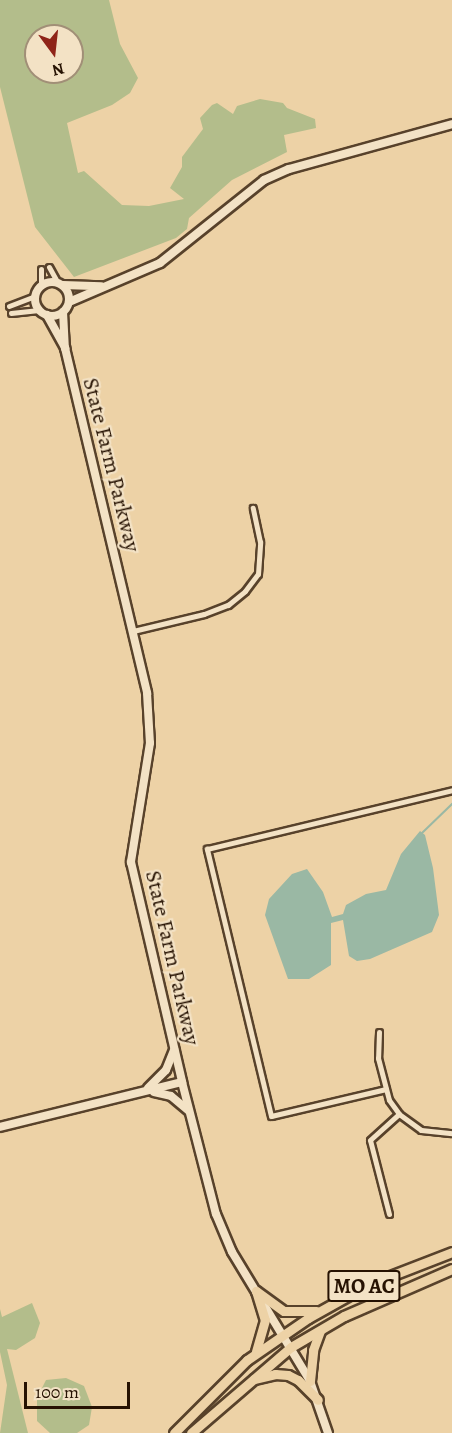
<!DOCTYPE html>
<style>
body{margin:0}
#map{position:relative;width:452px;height:1433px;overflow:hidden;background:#edd2a6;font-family:Alegreya,serif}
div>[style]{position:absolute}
.green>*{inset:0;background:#b3bd8b}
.water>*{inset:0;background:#9ab8a4}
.stream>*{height:2px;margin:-1px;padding:0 1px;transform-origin:1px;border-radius:1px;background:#9ab8a4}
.roads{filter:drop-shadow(2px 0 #58422b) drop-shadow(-2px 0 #58422b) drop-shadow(0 2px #58422b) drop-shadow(0 -2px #58422b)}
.street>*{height:5px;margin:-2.5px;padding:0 2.5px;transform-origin:2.5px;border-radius:2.5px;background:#f3e2c5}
.secondary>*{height:8px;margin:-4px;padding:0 4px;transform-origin:4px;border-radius:4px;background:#f3e2c5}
.secondary>.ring{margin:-4px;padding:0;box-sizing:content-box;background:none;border:8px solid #f3e2c5;border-radius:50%}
.primary>*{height:9px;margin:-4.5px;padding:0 4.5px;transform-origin:4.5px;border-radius:4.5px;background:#edd2a6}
span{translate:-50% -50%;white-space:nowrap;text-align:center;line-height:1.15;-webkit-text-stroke:4.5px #f3e2c5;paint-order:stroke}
.shield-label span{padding:2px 4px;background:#f3e2c5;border:2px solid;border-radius:4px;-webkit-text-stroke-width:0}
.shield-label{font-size:21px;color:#261202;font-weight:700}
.street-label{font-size:22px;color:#261202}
.north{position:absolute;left:24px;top:24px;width:60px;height:60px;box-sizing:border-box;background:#f3e2c5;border:2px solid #a18f77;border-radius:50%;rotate:165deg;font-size:16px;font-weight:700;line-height:24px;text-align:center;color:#261202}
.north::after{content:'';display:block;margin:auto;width:21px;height:27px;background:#8f2418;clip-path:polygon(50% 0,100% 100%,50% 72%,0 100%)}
.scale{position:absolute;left:24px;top:1382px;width:106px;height:27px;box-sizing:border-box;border:3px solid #261202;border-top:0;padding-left:8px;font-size:18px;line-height:21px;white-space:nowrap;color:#261202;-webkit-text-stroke:4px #f3e2c5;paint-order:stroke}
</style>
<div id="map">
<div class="green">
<i style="clip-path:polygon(evenodd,0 0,109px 0,120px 44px,138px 78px,130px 93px,112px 105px,67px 123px,78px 173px,84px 171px,122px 205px,149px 206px,184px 199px,170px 188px,182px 167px,182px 157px,203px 129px,200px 118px,212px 105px,217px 103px,233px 114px,237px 106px,260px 99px,283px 103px,287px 108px,315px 119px,316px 128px,284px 135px,287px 152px,232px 180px,189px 218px,187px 229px,176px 238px,74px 277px,35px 227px,0 87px,0 0,36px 36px,72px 36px,72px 72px,36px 72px,36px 36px)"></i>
<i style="clip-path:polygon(32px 1303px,40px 1323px,35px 1338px,16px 1350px,7px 1349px,28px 1433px,0 1433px,7px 1385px,0 1352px,0 1309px,2px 1317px)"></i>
<i style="clip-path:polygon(66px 1378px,84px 1386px,92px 1407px,89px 1425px,77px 1433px,50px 1433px,37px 1421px,37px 1398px,46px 1380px)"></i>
</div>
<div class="water">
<i style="clip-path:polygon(420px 831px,425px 835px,433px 868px,439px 915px,432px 932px,370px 959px,357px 961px,349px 956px,343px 920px,331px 923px,331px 965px,309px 979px,288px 979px,265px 915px,269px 899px,292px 874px,307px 869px,323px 892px,332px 917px,343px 914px,346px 905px,366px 894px,386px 890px,401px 854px)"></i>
</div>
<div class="stream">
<i style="left:422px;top:833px;width:42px;rotate:-44deg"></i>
</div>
<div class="roads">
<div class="street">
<i style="left:49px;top:267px;width:18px;rotate:61deg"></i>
<i style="left:41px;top:269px;width:17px;rotate:90deg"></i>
<i style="left:9px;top:306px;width:28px;rotate:-21deg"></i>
<i style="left:11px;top:313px;width:28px;rotate:-6deg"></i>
<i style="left:133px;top:631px;width:73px;rotate:-13.5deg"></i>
<i style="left:204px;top:614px;width:26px;rotate:-21deg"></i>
<i style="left:228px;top:605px;width:22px;rotate:-39deg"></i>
<i style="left:245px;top:591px;width:21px;rotate:-53deg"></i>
<i style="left:258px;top:574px;width:32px;rotate:-86deg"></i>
<i style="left:260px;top:542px;width:35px;rotate:-102deg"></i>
<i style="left:379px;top:1032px;width:26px;rotate:92deg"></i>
<i style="left:378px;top:1058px;width:43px;rotate:75.3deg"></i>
<i style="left:389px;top:1100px;width:17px;rotate:54deg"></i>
<i style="left:399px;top:1114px;width:27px;rotate:36deg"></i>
<i style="left:421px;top:1130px;width:31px;rotate:6deg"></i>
<i style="left:386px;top:1089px;width:118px;rotate:166.8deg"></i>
<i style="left:271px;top:1116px;width:275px;rotate:-103.5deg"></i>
<i style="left:207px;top:849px;width:252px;rotate:-13.5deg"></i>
<i style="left:389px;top:1214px;width:76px;rotate:-104.4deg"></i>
<i style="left:370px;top:1140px;width:39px;rotate:-42deg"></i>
</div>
<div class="secondary">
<i class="ring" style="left:35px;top:282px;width:26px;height:26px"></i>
<i style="left:63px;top:285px;width:38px;rotate:2deg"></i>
<i style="left:69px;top:302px;width:99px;rotate:-23.2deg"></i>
<i style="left:160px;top:263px;width:133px;rotate:-38.6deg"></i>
<i style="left:264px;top:180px;width:27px;rotate:-24deg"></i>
<i style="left:289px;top:169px;width:169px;rotate:-15.4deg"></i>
<i style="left:63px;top:312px;width:36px;rotate:87deg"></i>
<i style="left:47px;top:315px;width:38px;rotate:61deg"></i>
<i style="left:65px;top:348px;width:355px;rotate:76.6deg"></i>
<i style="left:147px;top:693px;width:50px;rotate:86.6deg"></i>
<i style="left:150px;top:743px;width:121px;rotate:99.1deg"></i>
<i style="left:131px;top:862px;width:226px;rotate:76.9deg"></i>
<i style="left:182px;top:1082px;width:136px;rotate:75.6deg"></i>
<i style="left:216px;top:1214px;width:41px;rotate:67.2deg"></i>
<i style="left:232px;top:1252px;width:151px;rotate:58.8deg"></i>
<i style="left:310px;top:1381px;width:55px;rotate:70.9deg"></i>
<i style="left:148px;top:1088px;width:25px;rotate:-45deg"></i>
<i style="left:166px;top:1070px;width:22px;rotate:-68deg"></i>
<i style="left:154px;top:1092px;width:17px;rotate:13deg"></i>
<i style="left:171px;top:1096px;width:23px;rotate:40deg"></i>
<i style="left:0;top:1127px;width:187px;rotate:-13.9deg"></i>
</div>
<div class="primary">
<i style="left:256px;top:1291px;width:34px;rotate:36deg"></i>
<i style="left:284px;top:1311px;width:32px"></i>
<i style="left:256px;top:1291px;width:30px;rotate:73deg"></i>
<i style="left:265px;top:1320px;width:33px;rotate:106deg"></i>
<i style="left:254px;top:1379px;width:22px;rotate:-13deg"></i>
<i style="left:275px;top:1374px;width:13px;rotate:4deg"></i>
<i style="left:288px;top:1375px;width:11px;rotate:27deg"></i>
<i style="left:298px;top:1380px;width:28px;rotate:45deg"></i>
<i style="left:310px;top:1381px;width:31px;rotate:-84deg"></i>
<i style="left:313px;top:1350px;width:20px;rotate:-70deg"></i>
<i style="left:174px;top:1433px;width:103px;rotate:-45deg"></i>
<i style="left:247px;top:1360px;width:74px;rotate:-34.5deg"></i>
<i style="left:308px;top:1318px;width:68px;rotate:-29.2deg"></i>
<i style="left:367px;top:1285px;width:91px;rotate:-21.2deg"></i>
<i style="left:191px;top:1433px;width:132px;rotate:-40.7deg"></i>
<i style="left:291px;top:1347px;width:61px;rotate:-30.3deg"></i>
<i style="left:344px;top:1316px;width:118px;rotate:-23.5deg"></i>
</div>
</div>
<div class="shield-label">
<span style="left:364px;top:1286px">MO AC</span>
</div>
<div class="street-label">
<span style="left:111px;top:465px;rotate:76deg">State Farm Parkway</span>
<span style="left:172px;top:958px;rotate:77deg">State Farm Parkway</span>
</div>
<div class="north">N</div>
<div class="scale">100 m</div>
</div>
